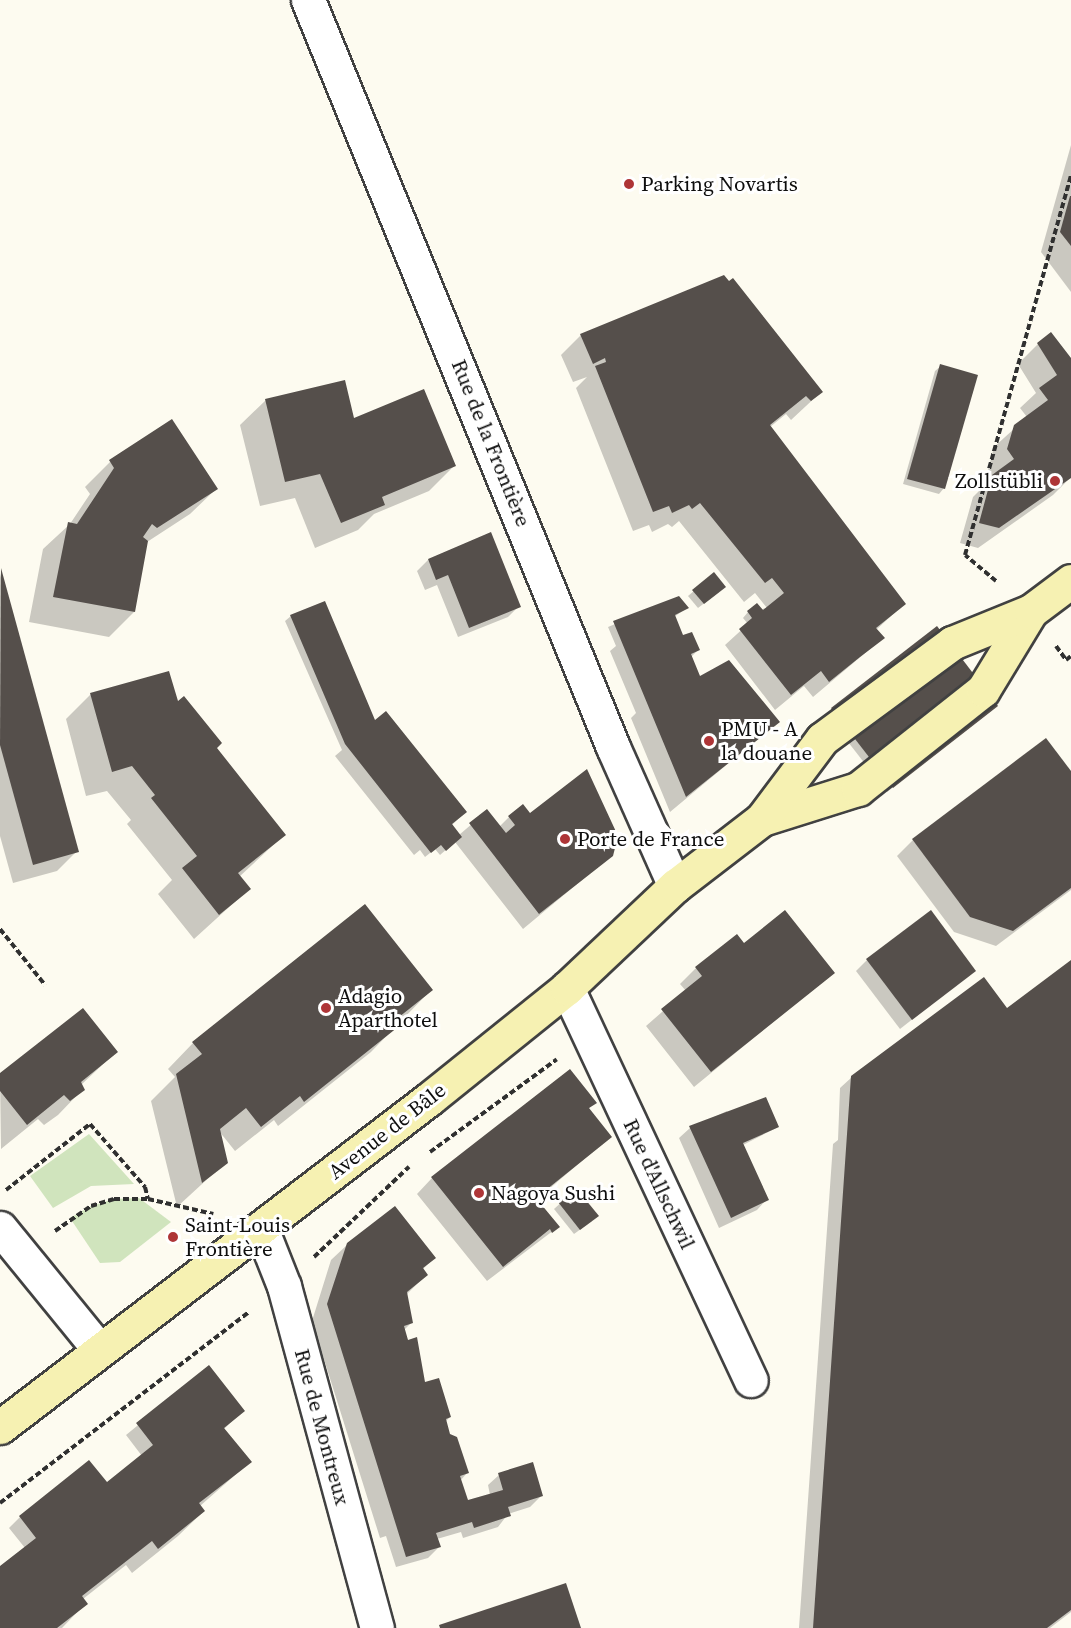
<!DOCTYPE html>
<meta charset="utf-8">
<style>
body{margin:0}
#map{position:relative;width:1071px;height:1628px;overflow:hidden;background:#fdfbf0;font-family:"Source Serif 4",serif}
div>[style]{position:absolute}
.green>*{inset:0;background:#d0e4bd}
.shadow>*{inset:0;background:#0003}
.building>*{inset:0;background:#554f4b}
.path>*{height:4px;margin-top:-2px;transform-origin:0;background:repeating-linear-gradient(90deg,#303030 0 6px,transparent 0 9px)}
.roads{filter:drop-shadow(2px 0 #414141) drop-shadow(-2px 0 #414141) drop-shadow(0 2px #414141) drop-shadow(0 -2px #414141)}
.minor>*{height:33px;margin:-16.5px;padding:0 16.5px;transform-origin:16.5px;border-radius:16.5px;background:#fff}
.secondary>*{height:33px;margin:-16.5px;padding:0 16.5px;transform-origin:16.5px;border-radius:16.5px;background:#f6f1b2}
.dots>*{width:16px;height:16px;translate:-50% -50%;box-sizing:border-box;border:3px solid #fff;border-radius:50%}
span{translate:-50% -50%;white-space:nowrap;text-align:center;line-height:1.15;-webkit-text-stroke:6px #fff;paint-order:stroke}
.poi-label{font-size:21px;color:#0e0e0e}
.left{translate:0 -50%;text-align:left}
.right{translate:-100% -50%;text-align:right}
.street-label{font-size:21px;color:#0e0e0e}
</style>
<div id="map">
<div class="green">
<i style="clip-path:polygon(89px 1134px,134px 1184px,91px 1186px,53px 1208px,30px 1176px)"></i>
<i style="clip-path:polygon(139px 1198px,171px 1222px,120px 1262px,100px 1263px,70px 1218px,91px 1206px,114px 1199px)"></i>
</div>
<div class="shadow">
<i style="clip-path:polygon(1071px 145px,1071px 292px,1041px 252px)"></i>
<i style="clip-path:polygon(581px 335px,821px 392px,791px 420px,786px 414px,770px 427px,904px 604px,876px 630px,883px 638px,813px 697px,804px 686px,775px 710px,725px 645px,748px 624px,743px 618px,748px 612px,767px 608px,755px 593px,744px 602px,679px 521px,672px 527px,668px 524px,652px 532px,649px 525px,633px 531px,576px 388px,587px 377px,573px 382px,561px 355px)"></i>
<i style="clip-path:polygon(1038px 344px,1071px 360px,1071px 477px,1053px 495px,978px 548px,960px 543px,973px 497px,993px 477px,988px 470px,994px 447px,1027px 417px,1020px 408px,1036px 393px,1018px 364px)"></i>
<i style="clip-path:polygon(941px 366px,944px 488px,939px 494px,903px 484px,935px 371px)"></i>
<i style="clip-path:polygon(266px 400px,454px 466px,429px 491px,374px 514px,358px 530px,315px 548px,295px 498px,260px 506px,240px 425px)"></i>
<i style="clip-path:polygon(110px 462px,216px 489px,190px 514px,147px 542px,134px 612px,109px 637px,29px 622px,43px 549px,70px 524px,90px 494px,85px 487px)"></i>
<i style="clip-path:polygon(428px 560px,519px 606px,508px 617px,458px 637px,437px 585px,425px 590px,417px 571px)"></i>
<i style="clip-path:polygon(0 574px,77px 851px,57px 871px,13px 883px,0 836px)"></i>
<i style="clip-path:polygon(714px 574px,719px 592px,698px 608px,688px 596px)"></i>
<i style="clip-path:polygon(679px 597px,687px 608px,674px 617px,683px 638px,698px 650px,691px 657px,699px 677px,778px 722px,670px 812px,631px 718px,636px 713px,610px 651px,616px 646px,608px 627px)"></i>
<i style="clip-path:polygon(291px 616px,373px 720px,465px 812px,451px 826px,459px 835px,487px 811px,499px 827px,509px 817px,530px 815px,612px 855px,523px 929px,455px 842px,440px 855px,435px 849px,425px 857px,420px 850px,414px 855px,335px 756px,342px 750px,285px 621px)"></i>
<i style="clip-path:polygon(91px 694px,177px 704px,284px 835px,239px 877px,249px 889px,194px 939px,158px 894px,172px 880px,127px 824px,131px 820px,107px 791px,86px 796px,66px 719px)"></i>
<i style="clip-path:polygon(832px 709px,991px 711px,887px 792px,827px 715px)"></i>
<i style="clip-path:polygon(1071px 775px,1071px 890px,996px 946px,954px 932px,897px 856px,913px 840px)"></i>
<i style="clip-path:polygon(737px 936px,743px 945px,833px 973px,694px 1087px,646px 1026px,686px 991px,680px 984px,696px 968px)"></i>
<i style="clip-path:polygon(867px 960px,974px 971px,900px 1029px,856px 971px)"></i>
<i style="clip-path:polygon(1071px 962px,1071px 1612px,1050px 1628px,799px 1628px,833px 1144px,838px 1140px,840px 1088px,852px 1077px,1001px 1014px)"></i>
<i style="clip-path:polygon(431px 990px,371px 1052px,278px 1126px,274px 1120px,235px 1151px,219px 1131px,226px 1162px,177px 1207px,151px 1101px,175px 1077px,168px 1069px,193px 1043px)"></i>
<i style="clip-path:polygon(116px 1052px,81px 1085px,83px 1089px,58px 1115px,44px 1125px,38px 1119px,1px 1149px,0 1075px)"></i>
<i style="clip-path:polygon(595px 1102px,588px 1109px,610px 1137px,536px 1200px,558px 1227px,487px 1281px,417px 1194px,432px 1178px)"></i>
<i style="clip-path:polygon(727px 1111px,729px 1115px,778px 1127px,743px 1145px,767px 1199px,757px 1210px,719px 1228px,679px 1138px,690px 1128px)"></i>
<i style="clip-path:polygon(575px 1190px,592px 1221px,574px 1234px,554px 1209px)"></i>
<i style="clip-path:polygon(348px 1244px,434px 1258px,422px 1270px,426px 1275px,406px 1295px,411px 1323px,404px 1330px,424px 1384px,450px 1417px,445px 1422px,449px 1435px,467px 1473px,460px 1481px,462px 1504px,490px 1495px,488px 1485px,499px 1475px,541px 1496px,530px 1507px,508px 1514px,498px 1527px,463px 1538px,461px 1532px,437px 1539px,439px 1547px,428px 1558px,396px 1567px,386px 1536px,380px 1538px,312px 1321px,331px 1260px)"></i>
<i style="clip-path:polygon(209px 1367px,243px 1411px,224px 1429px,250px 1462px,200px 1506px,204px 1511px,178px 1536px,132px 1573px,126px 1565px,83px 1599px,86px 1603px,62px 1628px,0 1628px,0 1568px,25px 1548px,9px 1528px,20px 1517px,106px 1485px,142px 1456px,126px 1435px)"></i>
</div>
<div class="building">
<i style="clip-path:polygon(1070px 196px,1071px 196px,1071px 246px,1060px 232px)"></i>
<i style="clip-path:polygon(724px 275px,729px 281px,733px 278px,823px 392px,811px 401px,806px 396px,770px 425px,906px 604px,876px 628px,885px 638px,860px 657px,829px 682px,821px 671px,791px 695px,739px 629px,752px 618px,747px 611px,757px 603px,763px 610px,784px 593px,772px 578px,765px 583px,700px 503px,692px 509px,689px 505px,672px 513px,669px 506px,653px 512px,595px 366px,606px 362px,605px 358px,593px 364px,580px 334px)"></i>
<i style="clip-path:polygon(1051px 332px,1071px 358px,1071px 478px,999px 528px,979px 523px,992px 475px,1014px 459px,1007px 449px,1014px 425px,1048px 400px,1039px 388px,1057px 375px,1037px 343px)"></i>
<i style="clip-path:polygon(940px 364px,978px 375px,945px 489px,907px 479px)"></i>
<i style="clip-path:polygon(345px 380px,354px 418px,424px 389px,456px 466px,382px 497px,385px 505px,341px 523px,320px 474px,285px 482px,265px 399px)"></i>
<i style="clip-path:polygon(172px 419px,218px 489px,157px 528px,152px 524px,143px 537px,148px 541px,135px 612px,53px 597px,68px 522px,77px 524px,114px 468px,109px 460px)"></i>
<i style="clip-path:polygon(491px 532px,521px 607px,469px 628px,448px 575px,436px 580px,428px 559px)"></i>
<i style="clip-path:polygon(1px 568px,79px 852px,33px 865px,0 745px)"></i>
<i style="clip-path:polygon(714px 572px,726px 587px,704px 604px,692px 590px)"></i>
<i style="clip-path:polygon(679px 596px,689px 608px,675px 615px,683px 635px,692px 632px,700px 650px,691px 654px,700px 676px,729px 660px,780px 722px,686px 797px,613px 621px)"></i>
<i style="clip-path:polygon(325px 601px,375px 720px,386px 711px,467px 812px,452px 824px,462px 837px,446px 851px,441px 845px,431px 853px,345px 744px,290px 615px)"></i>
<i style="clip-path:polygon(937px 626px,998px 706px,893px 788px,831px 708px)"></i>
<i style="clip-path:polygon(169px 671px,178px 701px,184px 696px,222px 743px,217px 748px,286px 835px,238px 873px,251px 889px,219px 915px,182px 868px,197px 856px,151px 798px,155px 795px,132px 766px,112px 772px,90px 693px)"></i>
<i style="clip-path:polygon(1046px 738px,1071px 771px,1071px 888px,1013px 931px,970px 917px,912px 839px)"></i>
<i style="clip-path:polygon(587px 769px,618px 836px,613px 856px,539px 914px,469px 823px,487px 809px,506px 833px,515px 825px,508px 816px,523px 804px,530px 813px)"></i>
<i style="clip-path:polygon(365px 904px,433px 990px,394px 1021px,398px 1027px,304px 1102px,300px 1096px,261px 1127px,246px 1108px,220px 1129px,228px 1163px,202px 1183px,176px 1074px,202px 1054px,192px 1042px)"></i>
<i style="clip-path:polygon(785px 910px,835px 973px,711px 1072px,661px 1009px,702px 976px,695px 967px,737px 934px,744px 943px)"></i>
<i style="clip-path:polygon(931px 910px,976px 971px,912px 1020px,866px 959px)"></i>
<i style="clip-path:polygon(1071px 960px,1071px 1610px,1047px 1628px,813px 1628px,851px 1076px,984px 977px,1007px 1008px)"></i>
<i style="clip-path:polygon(83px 1008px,118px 1052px,81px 1082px,85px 1090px,70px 1101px,64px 1095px,27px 1125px,0 1091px,0 1073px)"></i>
<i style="clip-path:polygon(570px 1069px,597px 1103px,589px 1108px,612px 1137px,536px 1198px,560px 1227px,552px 1233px,550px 1229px,503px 1267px,431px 1177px)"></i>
<i style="clip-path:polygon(766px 1097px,779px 1127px,743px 1143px,769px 1200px,731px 1218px,689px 1126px)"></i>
<i style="clip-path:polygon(576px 1188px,599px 1216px,580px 1230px,558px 1202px)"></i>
<i style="clip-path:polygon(395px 1206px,436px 1258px,423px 1268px,428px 1275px,407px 1292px,413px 1323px,404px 1326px,408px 1340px,417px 1337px,425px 1382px,439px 1378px,451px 1417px,446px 1419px,450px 1434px,457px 1437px,469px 1473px,460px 1476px,468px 1500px,503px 1490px,498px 1473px,533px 1462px,543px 1496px,508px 1507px,511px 1516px,474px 1528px,472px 1522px,436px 1533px,441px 1547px,406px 1557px,327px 1304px,347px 1243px)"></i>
<i style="clip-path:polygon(209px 1365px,245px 1411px,224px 1428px,252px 1462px,199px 1503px,205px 1511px,158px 1549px,152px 1541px,82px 1596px,88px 1604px,57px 1628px,0 1628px,0 1566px,36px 1538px,19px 1516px,89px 1460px,107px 1482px,153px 1445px,136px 1423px)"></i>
<i style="clip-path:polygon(566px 1583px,581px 1628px,440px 1628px,439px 1625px)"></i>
</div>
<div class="path">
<i style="left:996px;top:581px;width:40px;rotate:-140deg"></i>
<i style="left:965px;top:555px;width:394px;rotate:-74.4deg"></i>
<i style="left:1056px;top:646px;width:17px;rotate:54deg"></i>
<i style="left:1066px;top:660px;width:6px;rotate:-39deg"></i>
<i style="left:0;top:929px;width:72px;rotate:51.2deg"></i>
<i style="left:430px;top:1152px;width:157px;rotate:-36.2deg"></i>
<i style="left:6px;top:1190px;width:107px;rotate:-38.2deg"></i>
<i style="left:90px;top:1124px;width:84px;rotate:48.9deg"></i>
<i style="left:145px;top:1187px;width:12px;rotate:76deg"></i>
<i style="left:55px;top:1231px;width:44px;rotate:-34.8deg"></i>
<i style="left:91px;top:1206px;width:24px;rotate:-17deg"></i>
<i style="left:114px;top:1199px;width:34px"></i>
<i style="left:148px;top:1199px;width:67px;rotate:13deg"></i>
<i style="left:314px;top:1257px;width:131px;rotate:-43.5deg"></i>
<i style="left:0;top:1503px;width:314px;rotate:-37.5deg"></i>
</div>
<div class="roads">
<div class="minor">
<i style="left:308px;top:0;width:807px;rotate:67.79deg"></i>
<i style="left:613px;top:747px;width:152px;rotate:66deg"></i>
<i style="left:567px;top:988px;width:433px;rotate:64.9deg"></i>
<i style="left:0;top:1228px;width:155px;rotate:50.8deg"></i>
<i style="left:261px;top:1228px;width:62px;rotate:68.4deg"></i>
<i style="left:284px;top:1286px;width:354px;rotate:74.8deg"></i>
</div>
<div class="secondary">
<i style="left:762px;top:819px;width:101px;rotate:-17.4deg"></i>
<i style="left:858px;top:789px;width:159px;rotate:-38.4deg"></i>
<i style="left:983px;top:690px;width:92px;rotate:-58.7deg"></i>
<i style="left:0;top:1427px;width:540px;rotate:-37.4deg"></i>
<i style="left:429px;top:1099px;width:177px;rotate:-38.8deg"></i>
<i style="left:567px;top:988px;width:149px;rotate:-43.4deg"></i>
<i style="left:675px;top:886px;width:110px;rotate:-37.6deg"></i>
<i style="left:762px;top:819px;width:100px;rotate:-53.1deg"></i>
<i style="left:822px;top:739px;width:162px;rotate:-36.4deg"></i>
<i style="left:952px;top:643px;width:85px;rotate:-22.1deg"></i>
<i style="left:1031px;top:611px;width:50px;rotate:-36.9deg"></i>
</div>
</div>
<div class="dots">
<i style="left:629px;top:184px;background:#ae3537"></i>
<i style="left:1055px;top:481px;background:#ae3537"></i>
<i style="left:709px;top:741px;background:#ae3537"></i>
<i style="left:565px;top:839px;background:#ae3537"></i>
<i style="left:326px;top:1008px;background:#ae3537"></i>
<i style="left:479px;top:1193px;background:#ae3537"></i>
<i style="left:173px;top:1237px;background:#ae3537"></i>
</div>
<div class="poi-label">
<span class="left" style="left:641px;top:184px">Parking Novartis</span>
<span class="right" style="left:1043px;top:481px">Zollstübli</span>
<span class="left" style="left:721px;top:741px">PMU - A<br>la douane</span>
<span class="left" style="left:577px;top:839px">Porte de France</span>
<span class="left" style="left:338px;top:1008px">Adagio<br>Aparthotel</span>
<span class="left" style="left:491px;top:1193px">Nagoya Sushi</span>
<span class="left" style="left:185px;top:1237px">Saint-Louis<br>Frontière</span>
</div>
<div class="street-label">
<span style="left:491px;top:443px;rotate:68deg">Rue de la Frontière</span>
<span style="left:387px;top:1131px;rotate:-38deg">Avenue de Bâle</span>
<span style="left:659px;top:1184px;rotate:65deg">Rue d'Allschwil</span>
<span style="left:322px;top:1427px;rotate:75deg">Rue de Montreux</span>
</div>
</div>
